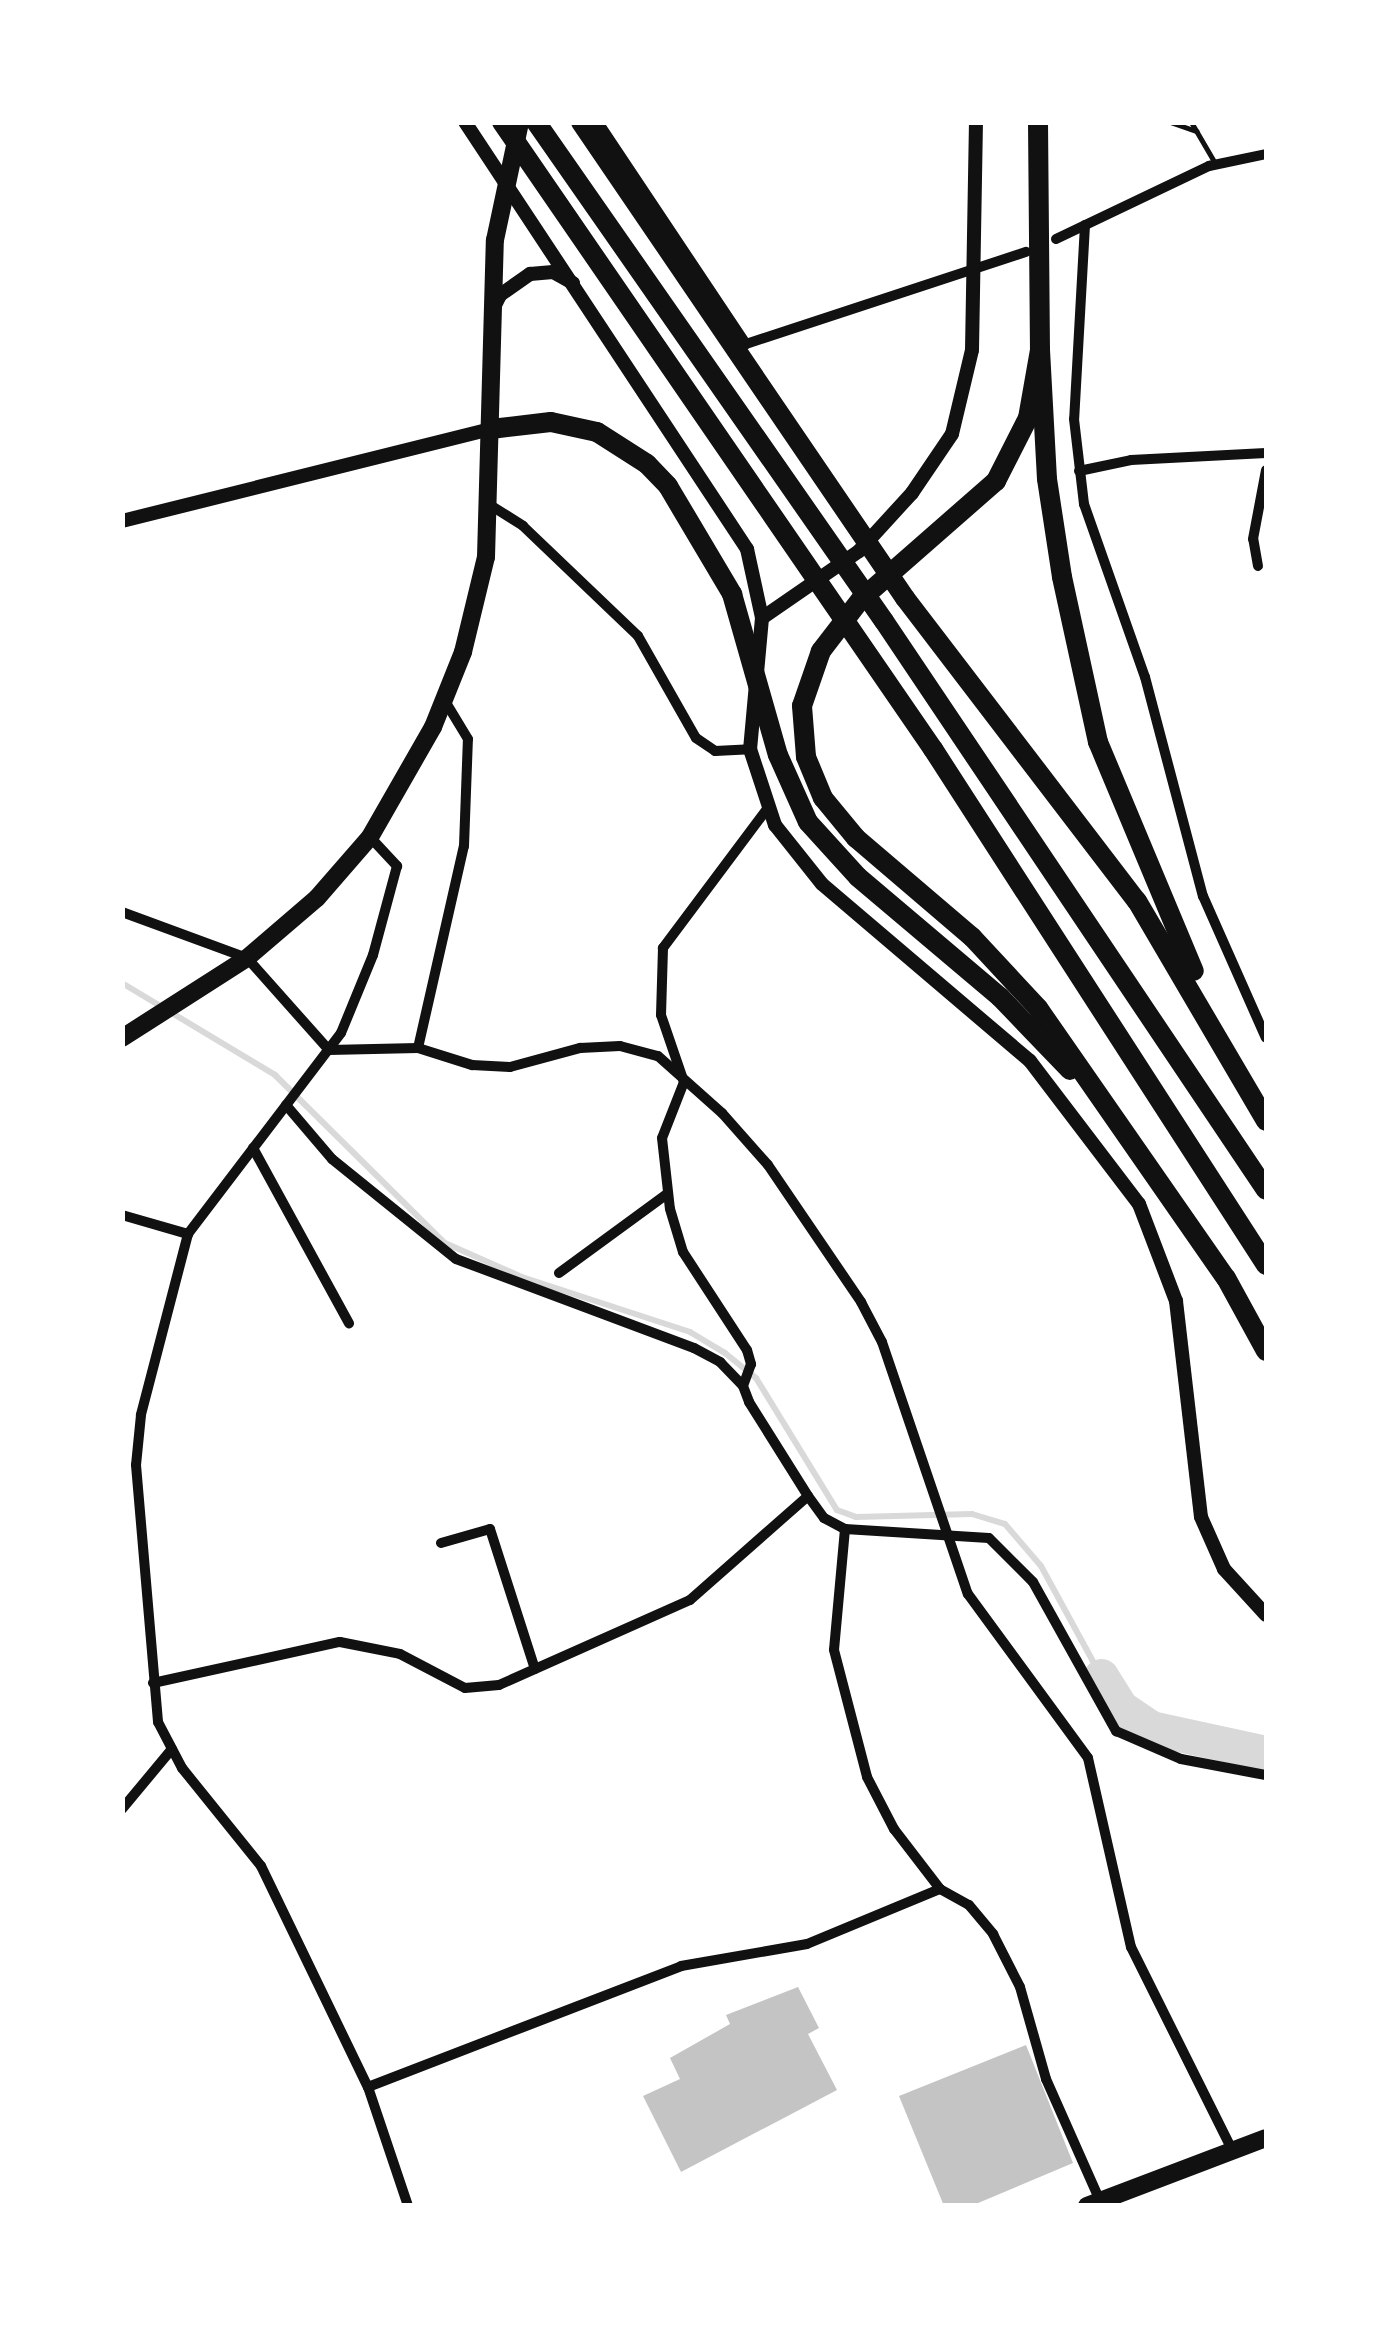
<!DOCTYPE html>
<style>
body{margin:0}
#map{position:relative;width:1389px;height:2328px;overflow:hidden;background:#fff;font-family:"Work Sans",sans-serif}
div>[style]{position:absolute}
.stream>*{height:6px;margin:-3px;padding:0 3px;transform-origin:3px;border-radius:3px;background:#d9d9d9}
.river>*{height:35px;margin:-17.5px;padding:0 17.5px;transform-origin:17.5px;border-radius:17.5px;background:#d9d9d9}
.building>*{inset:0;background:#c4c4c4}
.service>*{height:5px;margin:-2.5px;padding:0 2.5px;transform-origin:2.5px;border-radius:2.5px;background:#111}
.minor>*{height:10px;margin:-5px;padding:0 5px;transform-origin:5px;border-radius:5px;background:#111}
.tertiary>*{height:14px;margin:-7px;padding:0 7px;transform-origin:7px;border-radius:7px;background:#111}
.primary>*{height:18px;margin:-9px;padding:0 9px;transform-origin:9px;border-radius:9px;background:#111}
.motorway>*{height:20px;margin:-10px;padding:0 10px;transform-origin:10px;border-radius:10px;background:#111}
span{translate:-50% -50%;white-space:nowrap;text-align:center;line-height:1.15;-webkit-text-stroke:10px #fff;paint-order:stroke}
.frame{position:absolute;inset:0;border:125px solid #fff;pointer-events:none}
</style>
<div id="map">
<div class="stream">
<i style="left:122px;top:983px;width:179px;rotate:31deg"></i>
<i style="left:275px;top:1075px;width:239px;rotate:44.7deg"></i>
<i style="left:445px;top:1243px;width:84px;rotate:23.8deg"></i>
<i style="left:522px;top:1277px;width:177px;rotate:18.1deg"></i>
<i style="left:690px;top:1332px;width:41px;rotate:31deg"></i>
<i style="left:725px;top:1353px;width:40px;rotate:39deg"></i>
<i style="left:756px;top:1378px;width:155px;rotate:58.5deg"></i>
<i style="left:837px;top:1510px;width:20px;rotate:20deg"></i>
<i style="left:856px;top:1517px;width:116px;rotate:-1.5deg"></i>
<i style="left:972px;top:1514px;width:34px;rotate:17deg"></i>
<i style="left:1005px;top:1524px;width:55px;rotate:49.4deg"></i>
<i style="left:1041px;top:1566px;width:125px;rotate:61.4deg"></i>
</div>
<div class="river">
<i style="left:1101px;top:1676px;width:36px;rotate:58deg"></i>
<i style="left:1120px;top:1707px;width:37px;rotate:34deg"></i>
<i style="left:1151px;top:1728px;width:118px;rotate:12.3deg"></i>
</div>
<div class="building">
<i style="clip-path:polygon(798px 1987px,819px 2028px,808px 2034px,837px 2090px,681px 2172px,643px 2096px,680px 2079px,670px 2058px,730px 2024px,726px 2015px)"></i>
<i style="clip-path:polygon(1026px 2045px,1073px 2163px,971px 2206px,944px 2206px,899px 2096px)"></i>
</div>
<div class="service">
<i style="left:1170px;top:122px;width:28px;rotate:19deg"></i>
<i style="left:1191px;top:122px;width:48px;rotate:59.7deg"></i>
</div>
<div class="minor">
<i style="left:598px;top:122px;width:267px;rotate:56.3deg"></i>
<i style="left:746px;top:344px;width:295px;rotate:-18.2deg"></i>
<i style="left:1085px;top:225px;width:194px;rotate:93.2deg"></i>
<i style="left:1074px;top:419px;width:86px;rotate:83.3deg"></i>
<i style="left:1084px;top:504px;width:183px;rotate:70.6deg"></i>
<i style="left:1145px;top:677px;width:227px;rotate:75.2deg"></i>
<i style="left:1203px;top:896px;width:155px;rotate:66.1deg"></i>
<i style="left:1056px;top:239px;width:170px;rotate:-25.5deg"></i>
<i style="left:1209px;top:166px;width:58px;rotate:-11.9deg"></i>
<i style="left:1079px;top:471px;width:53px;rotate:-11.9deg"></i>
<i style="left:1131px;top:460px;width:135px;rotate:-3deg"></i>
<i style="left:490px;top:505px;width:39px;rotate:32deg"></i>
<i style="left:523px;top:526px;width:159px;rotate:43.7deg"></i>
<i style="left:638px;top:636px;width:117px;rotate:60.4deg"></i>
<i style="left:696px;top:738px;width:23px;rotate:34deg"></i>
<i style="left:715px;top:751px;width:35px;rotate:-3deg"></i>
<i style="left:1258px;top:566px;width:27px;rotate:-100deg"></i>
<i style="left:1253px;top:539px;width:70px;rotate:-79.3deg"></i>
<i style="left:767px;top:809px;width:174px;rotate:126.8deg"></i>
<i style="left:663px;top:948px;width:67px;rotate:91.7deg"></i>
<i style="left:661px;top:1015px;width:71px;rotate:71.1deg"></i>
<i style="left:684px;top:1082px;width:60px;rotate:111.4deg"></i>
<i style="left:662px;top:1138px;width:71px;rotate:83.6deg"></i>
<i style="left:670px;top:1209px;width:45px;rotate:73.2deg"></i>
<i style="left:683px;top:1252px;width:117px;rotate:56.9deg"></i>
<i style="left:747px;top:1350px;width:15px;rotate:74deg"></i>
<i style="left:751px;top:1364px;width:23px;rotate:110deg"></i>
<i style="left:743px;top:1386px;width:17px;rotate:69deg"></i>
<i style="left:749px;top:1402px;width:111px;rotate:57.9deg"></i>
<i style="left:808px;top:1496px;width:27px;rotate:54deg"></i>
<i style="left:824px;top:1518px;width:24px;rotate:28deg"></i>
<i style="left:845px;top:1529px;width:121px;rotate:95.2deg"></i>
<i style="left:834px;top:1650px;width:131px;rotate:75.4deg"></i>
<i style="left:867px;top:1777px;width:59px;rotate:62.6deg"></i>
<i style="left:894px;top:1829px;width:76px;rotate:52.5deg"></i>
<i style="left:940px;top:1889px;width:33px;rotate:29deg"></i>
<i style="left:969px;top:1905px;width:38px;rotate:50deg"></i>
<i style="left:993px;top:1934px;width:59px;rotate:63deg"></i>
<i style="left:1020px;top:1987px;width:96px;rotate:74.2deg"></i>
<i style="left:1046px;top:2079px;width:133px;rotate:66.1deg"></i>
<i style="left:370px;top:837px;width:40px;rotate:47deg"></i>
<i style="left:397px;top:866px;width:92px;rotate:105.1deg"></i>
<i style="left:373px;top:955px;width:84px;rotate:112.3deg"></i>
<i style="left:341px;top:1033px;width:253px;rotate:127.3deg"></i>
<i style="left:188px;top:1234px;width:187px;rotate:104.6deg"></i>
<i style="left:141px;top:1415px;width:50px;rotate:95.7deg"></i>
<i style="left:136px;top:1465px;width:258px;rotate:85.1deg"></i>
<i style="left:158px;top:1722px;width:52px;rotate:62.4deg"></i>
<i style="left:182px;top:1768px;width:126px;rotate:51.1deg"></i>
<i style="left:261px;top:1866px;width:246px;rotate:64.2deg"></i>
<i style="left:368px;top:2087px;width:126px;rotate:71.4deg"></i>
<i style="left:122px;top:912px;width:133px;rotate:20.2deg"></i>
<i style="left:247px;top:958px;width:123px;rotate:48.3deg"></i>
<i style="left:329px;top:1050px;width:89px;rotate:-1.3deg"></i>
<i style="left:418px;top:1048px;width:57px;rotate:17.5deg"></i>
<i style="left:472px;top:1065px;width:38px;rotate:3deg"></i>
<i style="left:510px;top:1067px;width:73px;rotate:-15.2deg"></i>
<i style="left:580px;top:1048px;width:40px;rotate:-2.9deg"></i>
<i style="left:620px;top:1046px;width:39px;rotate:15deg"></i>
<i style="left:658px;top:1056px;width:86px;rotate:41.7deg"></i>
<i style="left:722px;top:1113px;width:69px;rotate:48.5deg"></i>
<i style="left:768px;top:1165px;width:166px;rotate:55.8deg"></i>
<i style="left:861px;top:1302px;width:45px;rotate:62.3deg"></i>
<i style="left:882px;top:1342px;width:266px;rotate:71.2deg"></i>
<i style="left:968px;top:1594px;width:203px;rotate:53.8deg"></i>
<i style="left:1088px;top:1758px;width:194px;rotate:77.2deg"></i>
<i style="left:1131px;top:1947px;width:229px;rotate:63.5deg"></i>
<i style="left:418px;top:1048px;width:207px;rotate:-77.2deg"></i>
<i style="left:464px;top:846px;width:107px;rotate:-87.9deg"></i>
<i style="left:468px;top:739px;width:44px;rotate:-121.2deg"></i>
<i style="left:286px;top:1105px;width:71px;rotate:49.6deg"></i>
<i style="left:332px;top:1159px;width:159px;rotate:38.9deg"></i>
<i style="left:456px;top:1259px;width:254px;rotate:20.5deg"></i>
<i style="left:694px;top:1348px;width:30px;rotate:28deg"></i>
<i style="left:720px;top:1362px;width:33px;rotate:46deg"></i>
<i style="left:253px;top:1148px;width:200px;rotate:61.3deg"></i>
<i style="left:122px;top:1215px;width:69px;rotate:16.1deg"></i>
<i style="left:559px;top:1273px;width:134px;rotate:-36.2deg"></i>
<i style="left:845px;top:1529px;width:144px;rotate:3.6deg"></i>
<i style="left:989px;top:1538px;width:62px;rotate:45deg"></i>
<i style="left:1033px;top:1582px;width:171px;rotate:60.9deg"></i>
<i style="left:1116px;top:1731px;width:71px;rotate:23.3deg"></i>
<i style="left:1181px;top:1759px;width:86px;rotate:10.7deg"></i>
<i style="left:441px;top:1543px;width:51px;rotate:-15.9deg"></i>
<i style="left:490px;top:1529px;width:147px;rotate:72.2deg"></i>
<i style="left:153px;top:1683px;width:191px;rotate:-12.4deg"></i>
<i style="left:340px;top:1642px;width:61px;rotate:11.3deg"></i>
<i style="left:400px;top:1654px;width:73px;rotate:27.6deg"></i>
<i style="left:465px;top:1688px;width:34px;rotate:-5deg"></i>
<i style="left:499px;top:1685px;width:209px;rotate:-24deg"></i>
<i style="left:690px;top:1600px;width:157px;rotate:-41.4deg"></i>
<i style="left:122px;top:1809px;width:78px;rotate:-50.2deg"></i>
<i style="left:368px;top:2087px;width:336px;rotate:-21.1deg"></i>
<i style="left:681px;top:1966px;width:128px;rotate:-9.9deg"></i>
<i style="left:807px;top:1944px;width:144px;rotate:-22.5deg"></i>
</div>
<div class="tertiary">
<i style="left:465px;top:122px;width:512px;rotate:56.56deg"></i>
<i style="left:747px;top:549px;width:71px;rotate:77.7deg"></i>
<i style="left:762px;top:618px;width:132px;rotate:95.2deg"></i>
<i style="left:750px;top:749px;width:80px;rotate:71.8deg"></i>
<i style="left:775px;top:825px;width:75px;rotate:51.5deg"></i>
<i style="left:822px;top:884px;width:273px;rotate:40.4deg"></i>
<i style="left:1030px;top:1061px;width:180px;rotate:52.7deg"></i>
<i style="left:1139px;top:1204px;width:104px;rotate:69.1deg"></i>
<i style="left:1176px;top:1301px;width:217px;rotate:83.4deg"></i>
<i style="left:1201px;top:1517px;width:57px;rotate:66.1deg"></i>
<i style="left:1224px;top:1569px;width:62px;rotate:47.6deg"></i>
<i style="left:493px;top:309px;width:16px;rotate:-63deg"></i>
<i style="left:500px;top:295px;width:37px;rotate:-35deg"></i>
<i style="left:530px;top:274px;width:23px;rotate:-5deg"></i>
<i style="left:553px;top:272px;width:23px;rotate:29deg"></i>
<i style="left:122px;top:521px;width:380px;rotate:-14deg"></i>
<i style="left:762px;top:618px;width:118px;rotate:-34.6deg"></i>
<i style="left:859px;top:551px;width:79px;rotate:-47.6deg"></i>
<i style="left:912px;top:493px;width:71px;rotate:-55.9deg"></i>
<i style="left:952px;top:434px;width:86px;rotate:-76.6deg"></i>
<i style="left:972px;top:350px;width:228px;rotate:-89deg"></i>
</div>
<div class="primary">
<i style="left:122px;top:1038px;width:148px;rotate:-32.6deg"></i>
<i style="left:247px;top:958px;width:92px;rotate:-40.6deg"></i>
<i style="left:317px;top:898px;width:81px;rotate:-49deg"></i>
<i style="left:370px;top:837px;width:127px;rotate:-60.2deg"></i>
<i style="left:433px;top:727px;width:81px;rotate:-68.2deg"></i>
<i style="left:463px;top:652px;width:98px;rotate:-76.4deg"></i>
<i style="left:486px;top:557px;width:317px;rotate:-88.4deg"></i>
<i style="left:495px;top:240px;width:121px;rotate:-78deg"></i>
<i style="left:1087px;top:2206px;width:191px;rotate:-20.8deg"></i>
</div>
<div class="motorway">
<i style="left:502px;top:122px;width:761px;rotate:55.5deg"></i>
<i style="left:933px;top:749px;width:614px;rotate:57.16deg"></i>
<i style="left:536px;top:122px;width:608px;rotate:55.11deg"></i>
<i style="left:884px;top:621px;width:685px;rotate:56.12deg"></i>
<i style="left:581px;top:122px;width:576px;rotate:55.76deg"></i>
<i style="left:905px;top:598px;width:382px;rotate:52.6deg"></i>
<i style="left:1137px;top:901px;width:255px;rotate:59.6deg"></i>
<i style="left:1038px;top:122px;width:228px;rotate:89.5deg"></i>
<i style="left:1040px;top:350px;width:129px;rotate:86.9deg"></i>
<i style="left:1047px;top:479px;width:99px;rotate:81.3deg"></i>
<i style="left:1062px;top:577px;width:169px;rotate:77.7deg"></i>
<i style="left:1098px;top:742px;width:248px;rotate:67.3deg"></i>
<i style="left:1040px;top:350px;width:69px;rotate:100deg"></i>
<i style="left:1028px;top:418px;width:71px;rotate:116.9deg"></i>
<i style="left:996px;top:481px;width:179px;rotate:138.8deg"></i>
<i style="left:861px;top:599px;width:66px;rotate:127.6deg"></i>
<i style="left:821px;top:651px;width:58px;rotate:109.1deg"></i>
<i style="left:802px;top:706px;width:51px;rotate:85.5deg"></i>
<i style="left:806px;top:757px;width:44px;rotate:67.5deg"></i>
<i style="left:823px;top:798px;width:52px;rotate:50.5deg"></i>
<i style="left:856px;top:838px;width:153px;rotate:40.5deg"></i>
<i style="left:972px;top:937px;width:97px;rotate:47.1deg"></i>
<i style="left:1038px;top:1008px;width:329px;rotate:55.2deg"></i>
<i style="left:1226px;top:1278px;width:83px;rotate:61.3deg"></i>
<i style="left:491px;top:429px;width:60px;rotate:-6.7deg"></i>
<i style="left:551px;top:422px;width:47px;rotate:12.3deg"></i>
<i style="left:597px;top:432px;width:59px;rotate:32.6deg"></i>
<i style="left:647px;top:464px;width:30px;rotate:46deg"></i>
<i style="left:668px;top:486px;width:126px;rotate:59.3deg"></i>
<i style="left:732px;top:594px;width:167px;rotate:74.1deg"></i>
<i style="left:778px;top:755px;width:73px;rotate:65.9deg"></i>
<i style="left:808px;top:822px;width:74px;rotate:47.7deg"></i>
<i style="left:858px;top:877px;width:186px;rotate:40.2deg"></i>
<i style="left:1000px;top:997px;width:101px;rotate:46.2deg"></i>
</div>
<div class="frame"></div>
</div>
